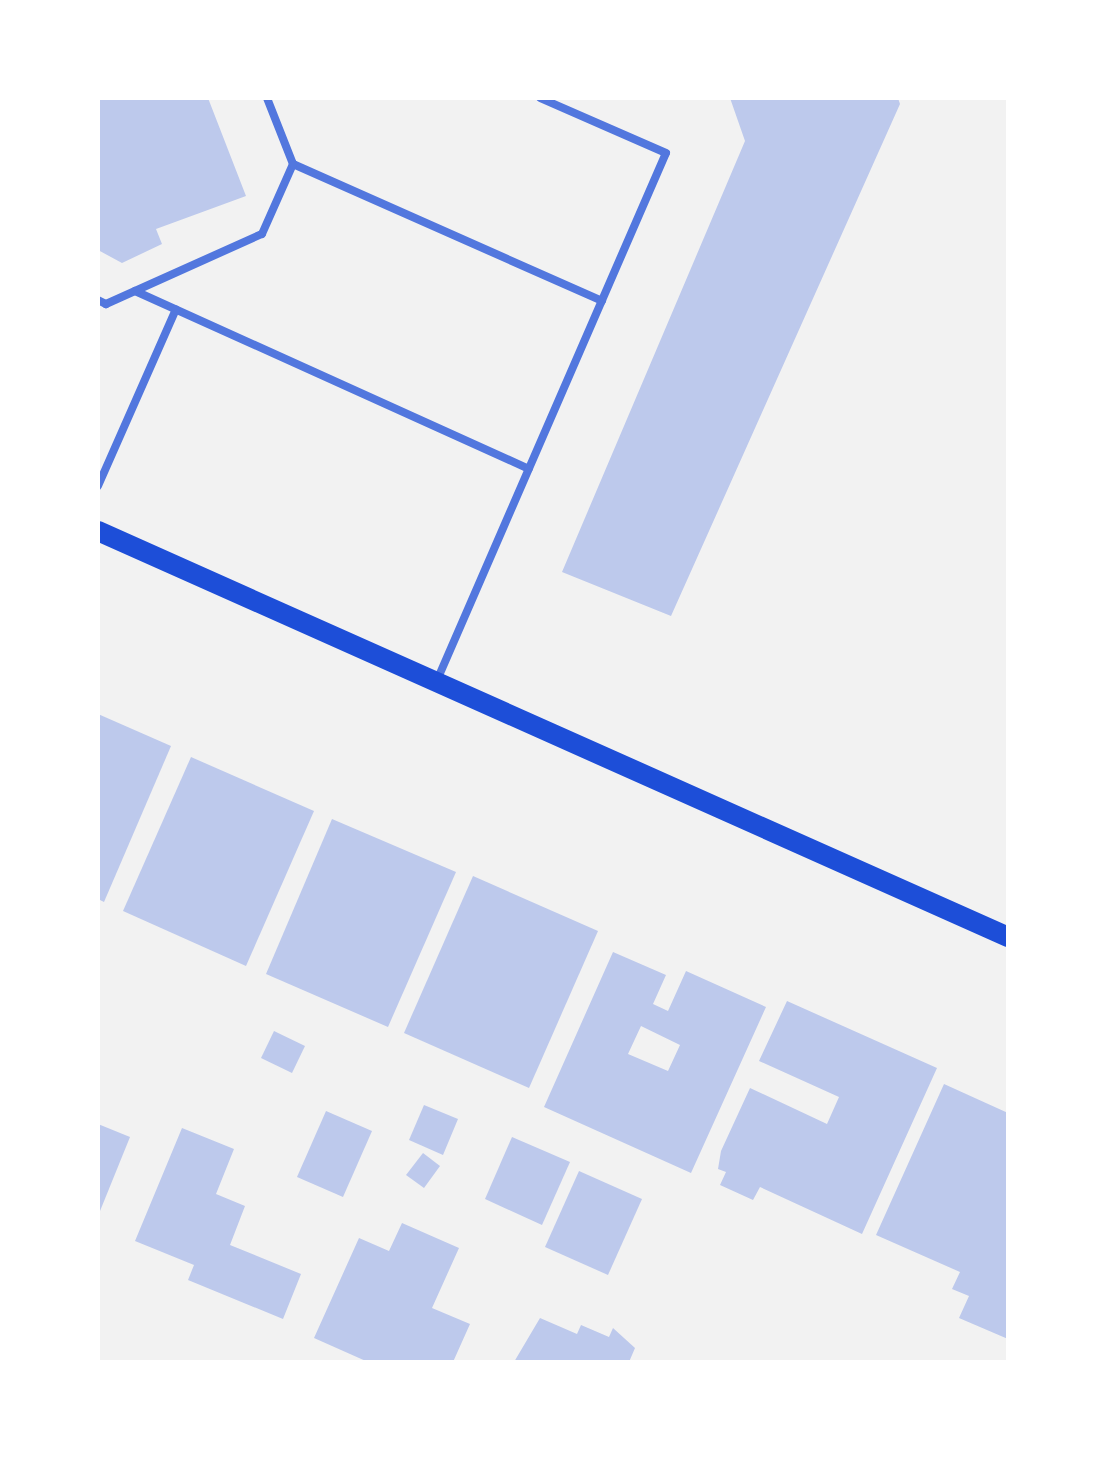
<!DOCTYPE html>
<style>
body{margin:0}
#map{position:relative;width:1106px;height:1460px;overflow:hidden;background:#f2f2f2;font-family:"Noto Sans",sans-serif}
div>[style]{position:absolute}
.building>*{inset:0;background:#bdc9ec}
.service>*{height:8px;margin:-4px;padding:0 4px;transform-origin:4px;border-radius:4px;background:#5277de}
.secondary>*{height:20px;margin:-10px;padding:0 10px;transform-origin:10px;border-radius:10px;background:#1d4ed8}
span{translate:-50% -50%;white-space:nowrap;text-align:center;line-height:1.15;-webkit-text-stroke:8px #fff;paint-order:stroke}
.frame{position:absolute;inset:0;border:100px solid #fff;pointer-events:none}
</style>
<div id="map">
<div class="building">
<i style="clip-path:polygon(98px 98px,208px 98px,246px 196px,156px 229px,162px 244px,122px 263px,98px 250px)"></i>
<i style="clip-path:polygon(730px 98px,898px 98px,900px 104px,671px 616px,562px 572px,745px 141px)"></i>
<i style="clip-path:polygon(98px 714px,171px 746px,104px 902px,98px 899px)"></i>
<i style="clip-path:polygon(191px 757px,314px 811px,246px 966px,123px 911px)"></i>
<i style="clip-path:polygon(332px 819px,456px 872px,388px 1027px,266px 974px)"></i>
<i style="clip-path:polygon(473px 876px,598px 931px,529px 1088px,404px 1033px)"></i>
<i style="clip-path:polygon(evenodd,613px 952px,666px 975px,653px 1004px,668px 1011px,686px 971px,766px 1007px,691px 1173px,544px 1107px,613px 952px,641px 1026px,680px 1045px,668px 1071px,628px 1054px,641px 1026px)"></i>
<i style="clip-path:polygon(787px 1001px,937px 1068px,862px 1234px,760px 1187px,753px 1200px,720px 1185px,726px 1172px,718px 1169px,721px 1151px,750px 1088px,827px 1124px,839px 1097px,759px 1061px)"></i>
<i style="clip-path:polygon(274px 1031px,305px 1046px,292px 1073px,261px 1058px)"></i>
<i style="clip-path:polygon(944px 1084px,1008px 1113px,1008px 1339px,959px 1318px,969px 1296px,952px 1289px,960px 1272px,876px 1235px)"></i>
<i style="clip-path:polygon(424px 1105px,458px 1119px,443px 1155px,409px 1140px)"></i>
<i style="clip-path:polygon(326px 1111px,372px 1131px,343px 1197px,297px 1177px)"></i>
<i style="clip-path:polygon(98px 1124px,130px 1137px,98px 1216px)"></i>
<i style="clip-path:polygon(182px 1128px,234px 1149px,216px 1194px,245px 1206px,230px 1245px,301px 1274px,283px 1319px,188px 1280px,194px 1265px,135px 1241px)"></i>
<i style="clip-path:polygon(512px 1137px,570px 1162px,542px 1225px,485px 1199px)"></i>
<i style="clip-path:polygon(423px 1153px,440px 1166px,424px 1188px,406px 1175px)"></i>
<i style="clip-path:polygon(579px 1171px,642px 1199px,608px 1275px,545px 1247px)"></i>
<i style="clip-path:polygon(402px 1223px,459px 1248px,432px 1308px,470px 1324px,453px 1362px,368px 1362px,314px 1338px,359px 1238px,389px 1251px)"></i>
<i style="clip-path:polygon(540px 1318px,577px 1334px,581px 1325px,609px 1337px,613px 1328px,635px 1348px,629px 1362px,514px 1362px)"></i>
</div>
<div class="service">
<i style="left:293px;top:164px;width:338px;rotate:23.9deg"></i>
<i style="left:135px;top:291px;width:432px;rotate:24.3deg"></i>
<i style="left:98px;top:300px;width:9px;rotate:27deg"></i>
<i style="left:106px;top:304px;width:171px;rotate:-24.2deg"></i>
<i style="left:262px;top:234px;width:77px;rotate:-66.1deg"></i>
<i style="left:293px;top:164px;width:71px;rotate:-111.5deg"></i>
<i style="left:98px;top:486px;width:193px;rotate:-66.2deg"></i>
<i style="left:438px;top:678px;width:572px;rotate:-66.53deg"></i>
<i style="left:666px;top:153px;width:137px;rotate:-156.4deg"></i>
</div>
<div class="secondary">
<i style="left:98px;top:531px;width:996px;rotate:24.04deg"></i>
</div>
<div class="frame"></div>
</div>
